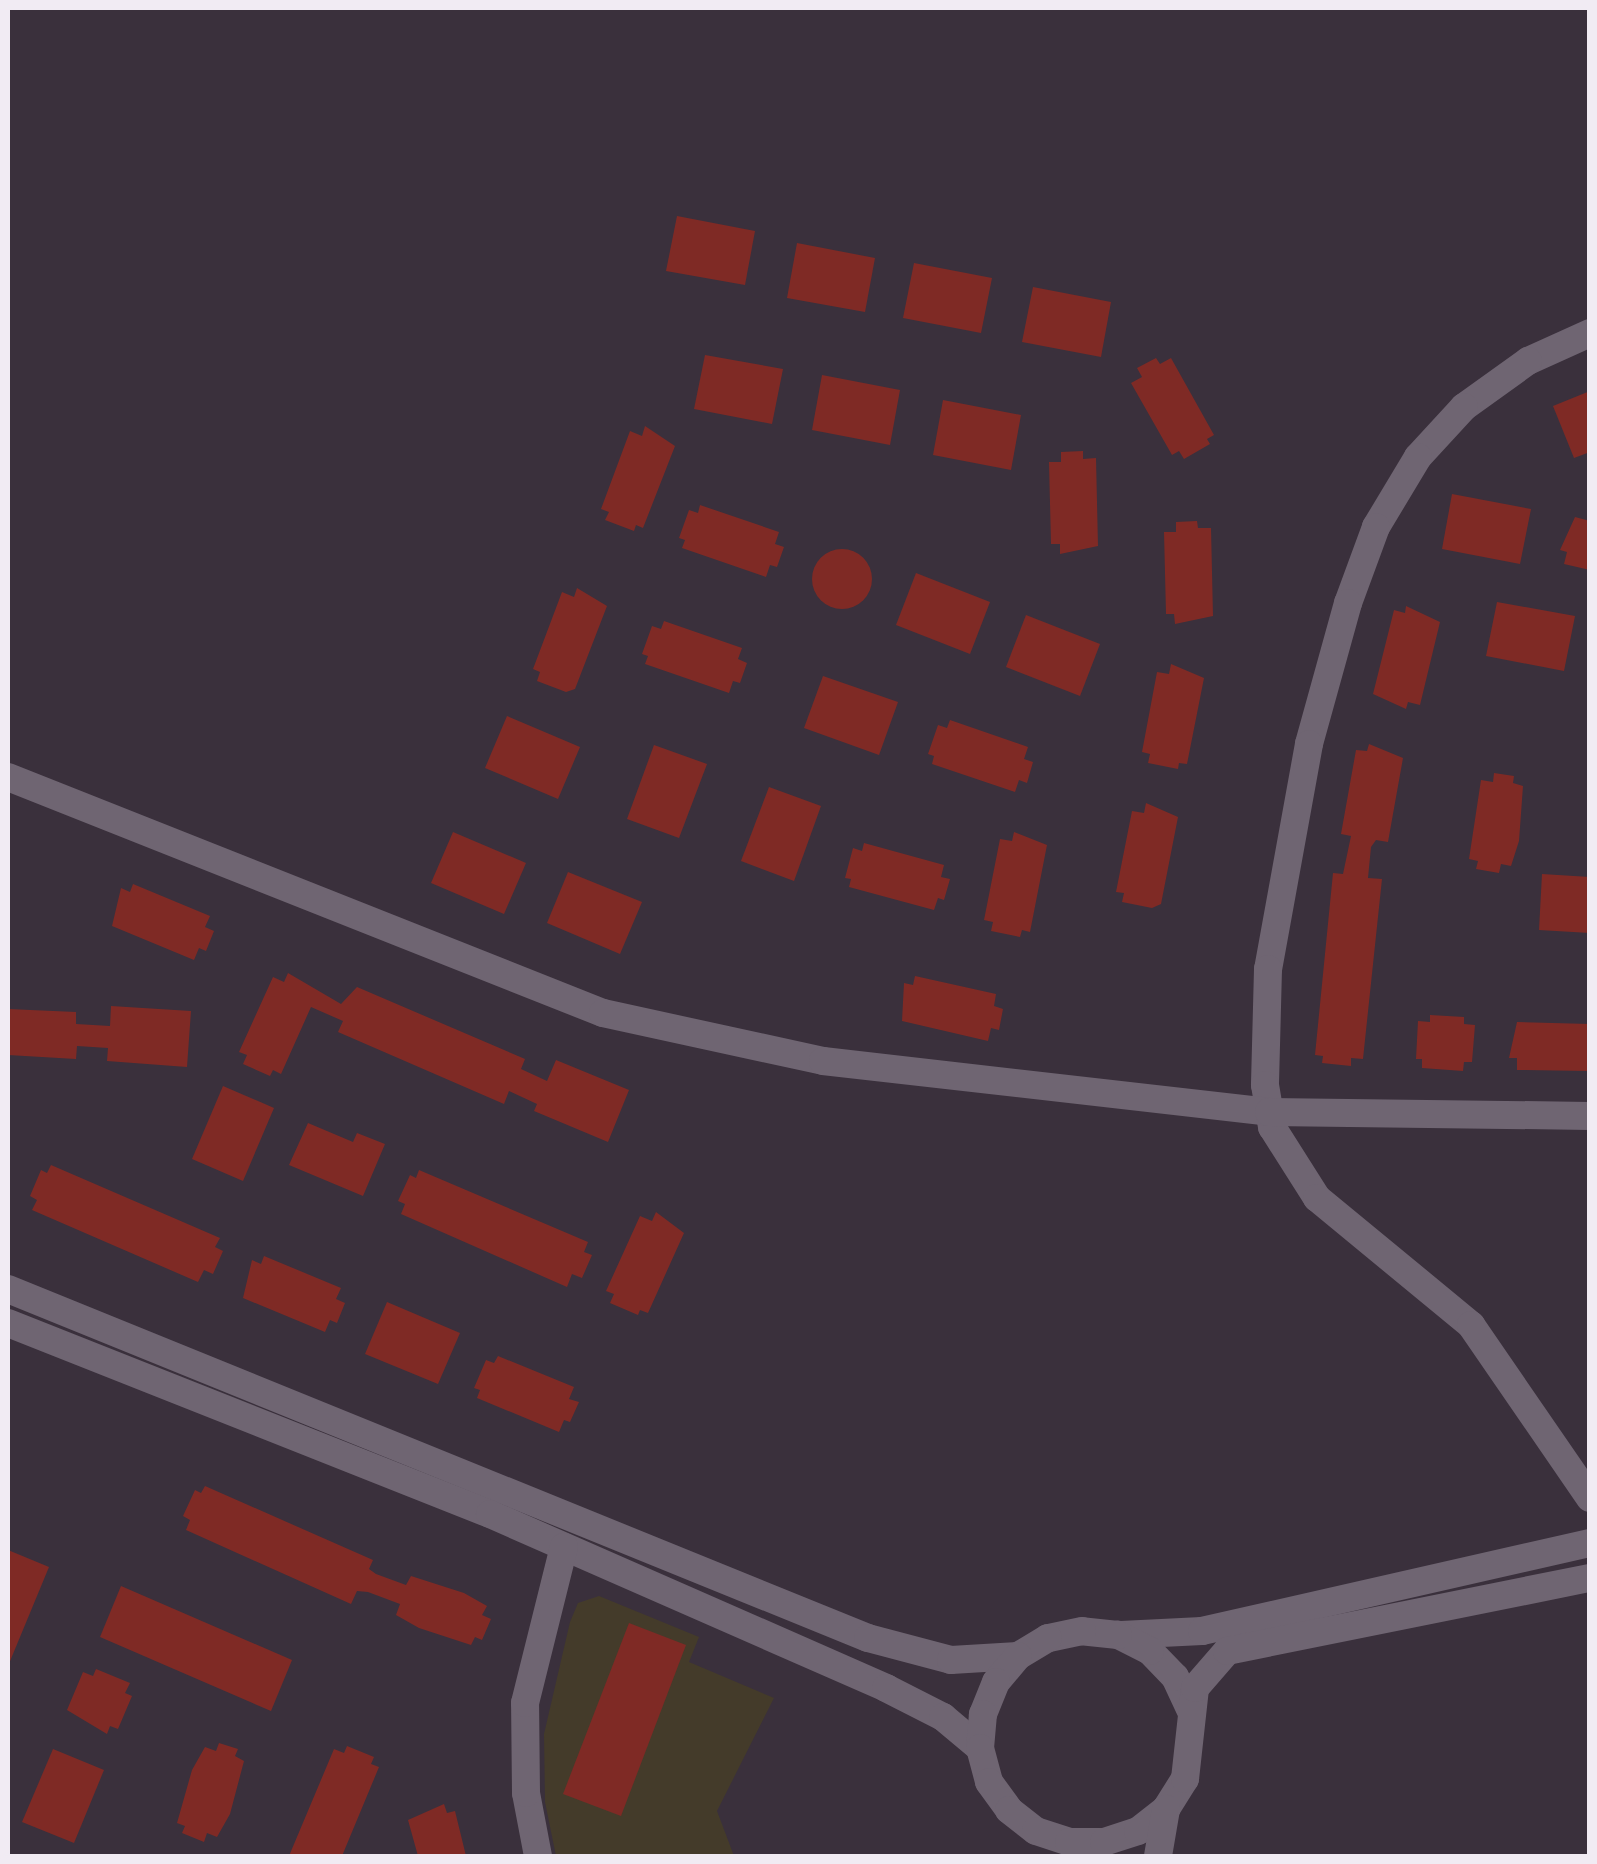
<!DOCTYPE html>
<style>
body{margin:0}
#map{position:relative;width:1597px;height:1864px;overflow:hidden;background:#3a303c;font-family:"Golos Text",sans-serif}
div>[style]{position:absolute}
.education>*{inset:0;background:#443b2a}
.building>*{inset:0;background:#7f2a25}
.round{border-radius:50%}
.minor>*{height:28px;margin:-14px;padding:0 14px;transform-origin:14px;border-radius:14px;background:#6f6572}
span{translate:-50% -50%;white-space:nowrap;text-align:center;line-height:1.15;-webkit-text-stroke:8px #302732;paint-order:stroke}
.frame{position:absolute;inset:0;border:10px solid #f1ebf3;pointer-events:none}
</style>
<div id="map">
<div class="education">
<i style="clip-path:polygon(599px 1596px,699px 1637px,689px 1662px,774px 1698px,717px 1811px,734px 1856px,556px 1856px,545px 1802px,544px 1734px,570px 1622px,578px 1603px)"></i>
</div>
<div class="building">
<i style="clip-path:polygon(677px 216px,755px 231px,745px 285px,666px 271px)"></i>
<i style="clip-path:polygon(797px 243px,875px 258px,865px 312px,787px 298px)"></i>
<i style="clip-path:polygon(914px 263px,992px 278px,981px 333px,903px 318px)"></i>
<i style="clip-path:polygon(1033px 287px,1111px 302px,1101px 357px,1022px 342px)"></i>
<i style="clip-path:polygon(705px 355px,783px 369px,772px 424px,694px 409px)"></i>
<i style="clip-path:polygon(1156px 358px,1160px 364px,1171px 358px,1214px 435px,1207px 439px,1210px 444px,1184px 459px,1179px 451px,1172px 455px,1131px 383px,1142px 377px,1137px 368px)"></i>
<i style="clip-path:polygon(822px 375px,900px 390px,890px 445px,812px 430px)"></i>
<i style="clip-path:polygon(1590px 391px,1590px 452px,1574px 458px,1553px 406px)"></i>
<i style="clip-path:polygon(943px 400px,1021px 415px,1011px 470px,933px 455px)"></i>
<i style="clip-path:polygon(645px 426px,675px 446px,643px 528px,636px 525px,634px 531px,605px 520px,609px 512px,601px 509px,630px 431px,642px 436px)"></i>
<i style="clip-path:polygon(1083px 451px,1083px 459px,1096px 458px,1098px 546px,1060px 554px,1060px 544px,1051px 544px,1049px 462px,1061px 462px,1061px 452px)"></i>
<i style="clip-path:polygon(1452px 494px,1531px 509px,1520px 564px,1442px 549px)"></i>
<i style="clip-path:polygon(700px 505px,779px 532px,775px 544px,784px 547px,777px 567px,770px 565px,766px 577px,682px 548px,685px 540px,679px 538px,689px 510px,698px 513px)"></i>
<i style="clip-path:polygon(1575px 517px,1590px 521px,1590px 570px,1564px 564px,1567px 552px,1560px 550px)"></i>
<i style="clip-path:polygon(1197px 521px,1198px 528px,1211px 528px,1213px 616px,1175px 624px,1174px 614px,1166px 614px,1164px 532px,1176px 532px,1176px 522px)"></i>
<i class="round" style="left:812px;top:549px;width:60px;height:60px"></i>
<i style="clip-path:polygon(916px 573px,990px 602px,970px 654px,896px 625px)"></i>
<i style="clip-path:polygon(577px 588px,607px 606px,575px 689px,566px 692px,537px 681px,540px 672px,533px 669px,562px 592px,574px 597px)"></i>
<i style="clip-path:polygon(1497px 602px,1575px 616px,1564px 671px,1486px 656px)"></i>
<i style="clip-path:polygon(1406px 606px,1440px 622px,1420px 705px,1408px 702px,1406px 709px,1373px 694px,1394px 610px,1405px 613px)"></i>
<i style="clip-path:polygon(1026px 615px,1100px 644px,1080px 696px,1006px 667px)"></i>
<i style="clip-path:polygon(664px 621px,742px 648px,738px 659px,747px 663px,740px 683px,733px 681px,729px 693px,645px 664px,648px 656px,642px 654px,652px 626px,661px 629px)"></i>
<i style="clip-path:polygon(1171px 664px,1204px 678px,1187px 764px,1179px 763px,1178px 769px,1148px 763px,1150px 754px,1142px 752px,1157px 672px,1169px 674px)"></i>
<i style="clip-path:polygon(823px 676px,898px 702px,879px 755px,804px 728px)"></i>
<i style="clip-path:polygon(507px 716px,580px 747px,558px 799px,485px 768px)"></i>
<i style="clip-path:polygon(950px 720px,1028px 747px,1024px 759px,1033px 762px,1027px 783px,1019px 780px,1015px 792px,932px 764px,934px 756px,928px 754px,938px 725px,947px 728px)"></i>
<i style="clip-path:polygon(1369px 744px,1403px 758px,1388px 842px,1376px 840px,1371px 847px,1368px 878px,1382px 879px,1363px 1059px,1351px 1058px,1351px 1066px,1322px 1063px,1323px 1056px,1315px 1055px,1333px 873px,1343px 874px,1351px 836px,1341px 834px,1356px 750px,1367px 751px)"></i>
<i style="clip-path:polygon(654px 745px,707px 764px,679px 838px,627px 819px)"></i>
<i style="clip-path:polygon(1494px 773px,1514px 776px,1513px 783px,1523px 786px,1519px 841px,1511px 866px,1501px 864px,1499px 873px,1476px 869px,1478px 861px,1469px 859px,1481px 780px,1493px 782px)"></i>
<i style="clip-path:polygon(769px 787px,821px 806px,794px 881px,741px 861px)"></i>
<i style="clip-path:polygon(1146px 803px,1178px 817px,1161px 904px,1152px 908px,1122px 902px,1124px 893px,1116px 892px,1132px 811px,1144px 813px)"></i>
<i style="clip-path:polygon(453px 832px,526px 863px,504px 914px,431px 883px)"></i>
<i style="clip-path:polygon(1014px 832px,1047px 845px,1030px 932px,1022px 930px,1020px 937px,991px 931px,993px 922px,984px 920px,1000px 839px,1012px 841px)"></i>
<i style="clip-path:polygon(864px 843px,944px 865px,941px 877px,950px 879px,944px 900px,938px 898px,934px 910px,849px 887px,851px 879px,845px 878px,853px 848px,862px 851px)"></i>
<i style="clip-path:polygon(568px 872px,642px 902px,620px 954px,547px 923px)"></i>
<i style="clip-path:polygon(1542px 874px,1590px 877px,1590px 933px,1539px 930px)"></i>
<i style="clip-path:polygon(133px 884px,210px 916px,205px 927px,214px 931px,206px 951px,199px 948px,194px 960px,112px 926px,121px 888px,130px 892px)"></i>
<i style="clip-path:polygon(288px 973px,341px 1004px,357px 987px,525px 1059px,521px 1069px,547px 1081px,556px 1060px,629px 1090px,608px 1142px,534px 1111px,537px 1104px,509px 1091px,504px 1104px,338px 1032px,343px 1021px,311px 1007px,281px 1074px,273px 1070px,270px 1076px,243px 1064px,247px 1055px,239px 1052px,273px 977px,284px 982px)"></i>
<i style="clip-path:polygon(915px 976px,996px 994px,994px 1006px,1003px 1009px,999px 1030px,991px 1028px,988px 1041px,902px 1021px,904px 983px,913px 985px)"></i>
<i style="clip-path:polygon(111px 1006px,191px 1011px,187px 1067px,107px 1061px,108px 1048px,77px 1046px,76px 1059px,8px 1055px,8px 1009px,76px 1012px,76px 1024px,110px 1026px)"></i>
<i style="clip-path:polygon(1430px 1015px,1464px 1017px,1464px 1024px,1475px 1025px,1472px 1062px,1464px 1062px,1463px 1071px,1422px 1068px,1422px 1059px,1416px 1059px,1418px 1021px,1430px 1022px)"></i>
<i style="clip-path:polygon(1517px 1022px,1590px 1024px,1590px 1071px,1517px 1070px,1517px 1058px,1509px 1058px)"></i>
<i style="clip-path:polygon(223px 1086px,274px 1108px,243px 1181px,192px 1159px)"></i>
<i style="clip-path:polygon(308px 1123px,353px 1142px,357px 1133px,385px 1144px,363px 1196px,289px 1165px)"></i>
<i style="clip-path:polygon(51px 1165px,220px 1238px,215px 1247px,223px 1251px,213px 1274px,204px 1270px,198px 1282px,32px 1210px,37px 1200px,30px 1196px,41px 1170px,47px 1173px)"></i>
<i style="clip-path:polygon(419px 1170px,588px 1242px,584px 1252px,592px 1255px,582px 1278px,572px 1274px,567px 1287px,401px 1214px,405px 1204px,398px 1201px,410px 1175px,416px 1178px)"></i>
<i style="clip-path:polygon(656px 1212px,684px 1233px,648px 1313px,640px 1310px,638px 1315px,610px 1303px,614px 1294px,606px 1291px,640px 1216px,652px 1221px)"></i>
<i style="clip-path:polygon(264px 1256px,341px 1288px,336px 1299px,345px 1303px,337px 1323px,330px 1320px,325px 1332px,243px 1298px,252px 1260px,261px 1264px)"></i>
<i style="clip-path:polygon(387px 1302px,460px 1333px,438px 1384px,365px 1354px)"></i>
<i style="clip-path:polygon(498px 1356px,574px 1387px,569px 1399px,579px 1402px,570px 1422px,564px 1420px,559px 1432px,477px 1398px,480px 1390px,474px 1388px,486px 1360px,494px 1363px)"></i>
<i style="clip-path:polygon(205px 1486px,373px 1560px,369px 1569px,376px 1574px,406px 1585px,411px 1576px,464px 1593px,487px 1606px,482px 1615px,491px 1619px,482px 1640px,475px 1637px,471px 1645px,419px 1628px,396px 1615px,400px 1604px,368px 1592px,357px 1591px,351px 1604px,186px 1530px,190px 1520px,183px 1516px,195px 1490px,201px 1493px)"></i>
<i style="clip-path:polygon(8px 1550px,49px 1567px,8px 1666px)"></i>
<i style="clip-path:polygon(121px 1586px,292px 1660px,271px 1711px,100px 1637px)"></i>
<i style="clip-path:polygon(629px 1623px,686px 1645px,621px 1816px,563px 1794px)"></i>
<i style="clip-path:polygon(96px 1669px,130px 1683px,125px 1693px,132px 1696px,118px 1729px,110px 1726px,107px 1734px,67px 1710px,83px 1672px,93px 1676px)"></i>
<i style="clip-path:polygon(219px 1743px,238px 1749px,235px 1756px,244px 1761px,230px 1814px,217px 1837px,207px 1833px,204px 1842px,182px 1833px,185px 1826px,177px 1823px,192px 1770px,205px 1747px,216px 1751px)"></i>
<i style="clip-path:polygon(347px 1746px,374px 1757px,371px 1764px,379px 1767px,342px 1856px,289px 1856px,334px 1749px,344px 1753px)"></i>
<i style="clip-path:polygon(53px 1749px,104px 1770px,74px 1843px,22px 1822px)"></i>
<i style="clip-path:polygon(444px 1804px,447px 1813px,455px 1811px,466px 1856px,418px 1856px,408px 1820px)"></i>
</div>
<div class="minor">
<i style="left:1590px;top:333px;width:68px;rotate:155.7deg"></i>
<i style="left:1528px;top:361px;width:79px;rotate:144.3deg"></i>
<i style="left:1464px;top:407px;width:68px;rotate:132.6deg"></i>
<i style="left:1418px;top:457px;width:82px;rotate:121deg"></i>
<i style="left:1376px;top:527px;width:81px;rotate:110.2deg"></i>
<i style="left:1348px;top:603px;width:146px;rotate:105.5deg"></i>
<i style="left:1309px;top:744px;width:229px;rotate:100.3deg"></i>
<i style="left:1268px;top:969px;width:116px;rotate:91.5deg"></i>
<i style="left:1265px;top:1085px;width:43px;rotate:80.5deg"></i>
<i style="left:1272px;top:1127px;width:84px;rotate:57.6deg"></i>
<i style="left:1317px;top:1198px;width:200px;rotate:39.5deg"></i>
<i style="left:1471px;top:1325px;width:210px;rotate:55.5deg"></i>
<i style="left:8px;top:777px;width:640px;rotate:21.64deg"></i>
<i style="left:603px;top:1013px;width:225px;rotate:12.3deg"></i>
<i style="left:823px;top:1061px;width:449px;rotate:6.5deg"></i>
<i style="left:1269px;top:1112px;width:321px;rotate:0.7deg"></i>
<i style="left:8px;top:1289px;width:928px;rotate:22.09deg"></i>
<i style="left:868px;top:1638px;width:86px;rotate:14.8deg"></i>
<i style="left:951px;top:1660px;width:67px;rotate:-3.4deg"></i>
<i style="left:8px;top:1323px;width:518px;rotate:21.62deg"></i>
<i style="left:490px;top:1514px;width:433px;rotate:23.7deg"></i>
<i style="left:886px;top:1688px;width:64px;rotate:27deg"></i>
<i style="left:943px;top:1717px;width:48px;rotate:40deg"></i>
<i style="left:1121px;top:1635px;width:81px;rotate:-2.8deg"></i>
<i style="left:1202px;top:1631px;width:398px;rotate:-12.8deg"></i>
<i style="left:1190px;top:1709px;width:35px;rotate:-115deg"></i>
<i style="left:1175px;top:1677px;width:36px;rotate:-134deg"></i>
<i style="left:1150px;top:1651px;width:36px;rotate:-153deg"></i>
<i style="left:1118px;top:1635px;width:36px;rotate:-174deg"></i>
<i style="left:1082px;top:1631px;width:35px;rotate:168deg"></i>
<i style="left:1048px;top:1638px;width:35px;rotate:149deg"></i>
<i style="left:1018px;top:1656px;width:34px;rotate:130deg"></i>
<i style="left:996px;top:1682px;width:35px;rotate:112deg"></i>
<i style="left:983px;top:1714px;width:34px;rotate:95deg"></i>
<i style="left:980px;top:1748px;width:35px;rotate:75deg"></i>
<i style="left:989px;top:1782px;width:34px;rotate:54deg"></i>
<i style="left:1009px;top:1810px;width:34px;rotate:38deg"></i>
<i style="left:1036px;top:1831px;width:35px;rotate:18deg"></i>
<i style="left:1069px;top:1842px;width:35px"></i>
<i style="left:1104px;top:1842px;width:36px;rotate:-18deg"></i>
<i style="left:1138px;top:1831px;width:36px;rotate:-38deg"></i>
<i style="left:1166px;top:1809px;width:36px;rotate:-58deg"></i>
<i style="left:1185px;top:1779px;width:92px;rotate:-83.7deg"></i>
<i style="left:1195px;top:1688px;width:49px;rotate:-49.1deg"></i>
<i style="left:1227px;top:1651px;width:370px;rotate:-11.4deg"></i>
<i style="left:538px;top:1856px;width:64px;rotate:-100.8deg"></i>
<i style="left:526px;top:1793px;width:90px;rotate:-90.6deg"></i>
<i style="left:525px;top:1703px;width:161px;rotate:-76deg"></i>
<i style="left:1158px;top:1856px;width:48px;rotate:-80.3deg"></i>
</div>
<div class="frame"></div>
</div>
